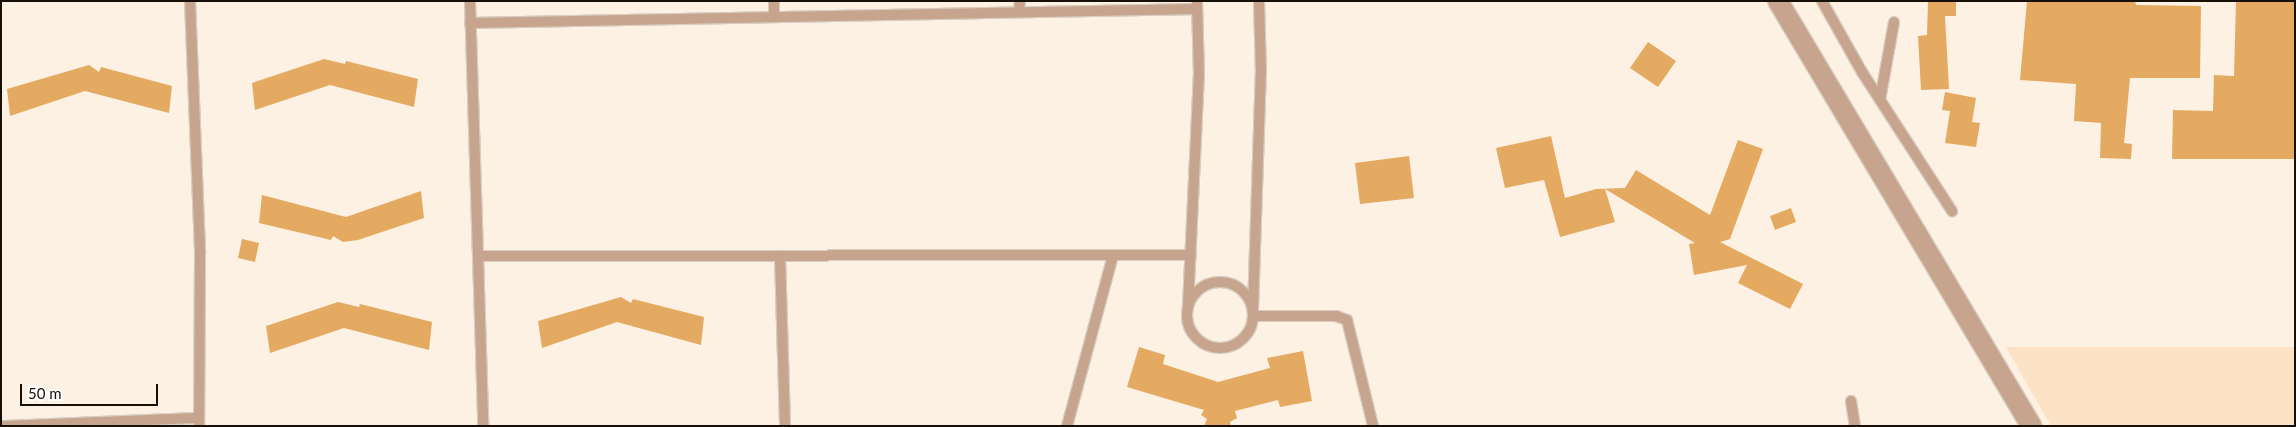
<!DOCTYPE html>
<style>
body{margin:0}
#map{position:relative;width:2296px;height:427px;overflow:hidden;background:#fdf1e3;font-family:Lato,sans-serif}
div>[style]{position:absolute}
.built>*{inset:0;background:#fce3c5}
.building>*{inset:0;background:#e4aa61}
.roads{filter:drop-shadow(1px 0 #d8cdc0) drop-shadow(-1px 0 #d8cdc0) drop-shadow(0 1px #d8cdc0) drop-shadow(0 -1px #d8cdc0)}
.lane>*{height:10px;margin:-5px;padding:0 5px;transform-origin:5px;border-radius:5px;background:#c6a48d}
.lane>.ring{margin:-5px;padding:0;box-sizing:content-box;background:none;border:10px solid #c6a48d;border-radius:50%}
.street>*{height:20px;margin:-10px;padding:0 10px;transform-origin:10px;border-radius:10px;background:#c6a48d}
span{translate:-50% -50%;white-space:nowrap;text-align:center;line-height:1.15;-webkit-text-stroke:5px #fff;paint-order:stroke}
.frame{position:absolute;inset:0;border:2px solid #161008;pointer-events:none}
.scale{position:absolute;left:20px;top:384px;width:138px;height:22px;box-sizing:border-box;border:2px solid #161008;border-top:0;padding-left:6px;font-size:15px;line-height:18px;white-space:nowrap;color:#161008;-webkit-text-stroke:4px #fff;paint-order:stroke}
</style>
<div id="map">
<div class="built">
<i style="clip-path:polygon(2006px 347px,2295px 347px,2295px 426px,2051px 426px)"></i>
</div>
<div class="building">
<i style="clip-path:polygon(1928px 1px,1956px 1px,1956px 16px,1945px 16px,1949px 89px,1921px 90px,1918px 36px,1927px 35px)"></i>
<i style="clip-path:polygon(2027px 1px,2135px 1px,2136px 5px,2201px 6px,2200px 78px,2130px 78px,2124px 143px,2132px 144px,2131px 159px,2100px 158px,2101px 123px,2074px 121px,2076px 84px,2020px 80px)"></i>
<i style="clip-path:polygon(2236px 1px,2295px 1px,2295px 159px,2172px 159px,2173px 110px,2213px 111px,2214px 75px,2234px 76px)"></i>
<i style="clip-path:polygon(1648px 42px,1676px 61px,1658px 87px,1630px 68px)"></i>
<i style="clip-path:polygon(324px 59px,345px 64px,346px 61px,418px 79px,414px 107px,330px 85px,255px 110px,252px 83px)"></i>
<i style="clip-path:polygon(89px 65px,99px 72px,101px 67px,172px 86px,169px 113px,85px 91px,10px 116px,7px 89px)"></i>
<i style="clip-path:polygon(1945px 92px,1976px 98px,1972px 122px,1980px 123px,1976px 147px,1945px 143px,1950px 111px,1942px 110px)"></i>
<i style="clip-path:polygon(1551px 136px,1565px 198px,1596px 189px,1625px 188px,1636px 170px,1710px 215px,1738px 140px,1763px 149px,1730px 239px,1720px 242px,1803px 284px,1790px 309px,1738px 283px,1747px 265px,1694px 275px,1689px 244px,1695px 243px,1605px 189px,1615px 222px,1560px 237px,1544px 180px,1505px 188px,1496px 148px)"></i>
<i style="clip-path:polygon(1409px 156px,1414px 198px,1360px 204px,1355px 163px)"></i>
<i style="clip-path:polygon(421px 191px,424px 218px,358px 240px,343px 242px,333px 236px,331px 240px,259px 223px,262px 195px,346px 217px)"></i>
<i style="clip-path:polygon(1791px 208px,1796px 222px,1775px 230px,1770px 216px)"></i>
<i style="clip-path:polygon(242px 239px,259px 243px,255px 262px,238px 258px)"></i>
<i style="clip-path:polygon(621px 297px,631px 303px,633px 299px,704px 317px,701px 345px,617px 322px,542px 348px,538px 321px)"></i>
<i style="clip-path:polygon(338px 302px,359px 307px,360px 304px,432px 322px,429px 350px,344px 328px,270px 353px,266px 326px)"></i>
<i style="clip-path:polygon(1139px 347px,1165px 355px,1163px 364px,1218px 382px,1270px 368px,1267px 358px,1303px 351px,1312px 401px,1280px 407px,1278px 400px,1235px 411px,1237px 418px,1230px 422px,1231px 426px,1204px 426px,1207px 419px,1201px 415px,1204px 410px,1127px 387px)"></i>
</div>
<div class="roads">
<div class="lane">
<i style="left:190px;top:1px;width:253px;rotate:87.7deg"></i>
<i style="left:200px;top:254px;width:172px;rotate:90.3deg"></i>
<i style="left:470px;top:1px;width:425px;rotate:88.2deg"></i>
<i style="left:774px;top:1px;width:16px;rotate:90deg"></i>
<i style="left:1822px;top:1px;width:81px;rotate:60.6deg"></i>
<i style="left:1862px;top:72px;width:166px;rotate:57.1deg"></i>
<i style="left:1019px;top:12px;width:11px;rotate:-85deg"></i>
<i style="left:470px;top:23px;width:727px;rotate:-1.1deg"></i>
<i style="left:1880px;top:100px;width:79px;rotate:-79.8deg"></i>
<i style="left:478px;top:256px;width:713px;rotate:-0.08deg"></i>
<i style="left:780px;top:256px;width:170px;rotate:88.3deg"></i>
<i class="ring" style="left:1187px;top:282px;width:56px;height:56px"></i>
<i style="left:1188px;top:306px;width:232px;rotate:-87.3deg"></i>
<i style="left:1199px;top:74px;width:73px;rotate:-91.6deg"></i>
<i style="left:1253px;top:309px;width:236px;rotate:-88.1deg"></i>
<i style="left:1261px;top:73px;width:72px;rotate:-91.6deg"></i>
<i style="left:1254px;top:316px;width:82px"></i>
<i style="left:1336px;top:316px;width:12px;rotate:20deg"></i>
<i style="left:1347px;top:320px;width:109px;rotate:76.2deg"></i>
<i style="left:1851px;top:401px;width:25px;rotate:81deg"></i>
<i style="left:3px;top:426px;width:194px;rotate:-2.4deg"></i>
<i style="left:1067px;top:426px;width:177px;rotate:-74.9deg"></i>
</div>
<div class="street">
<i style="left:1778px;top:1px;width:495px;rotate:59.2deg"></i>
</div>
</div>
<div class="frame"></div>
<div class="scale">50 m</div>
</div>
